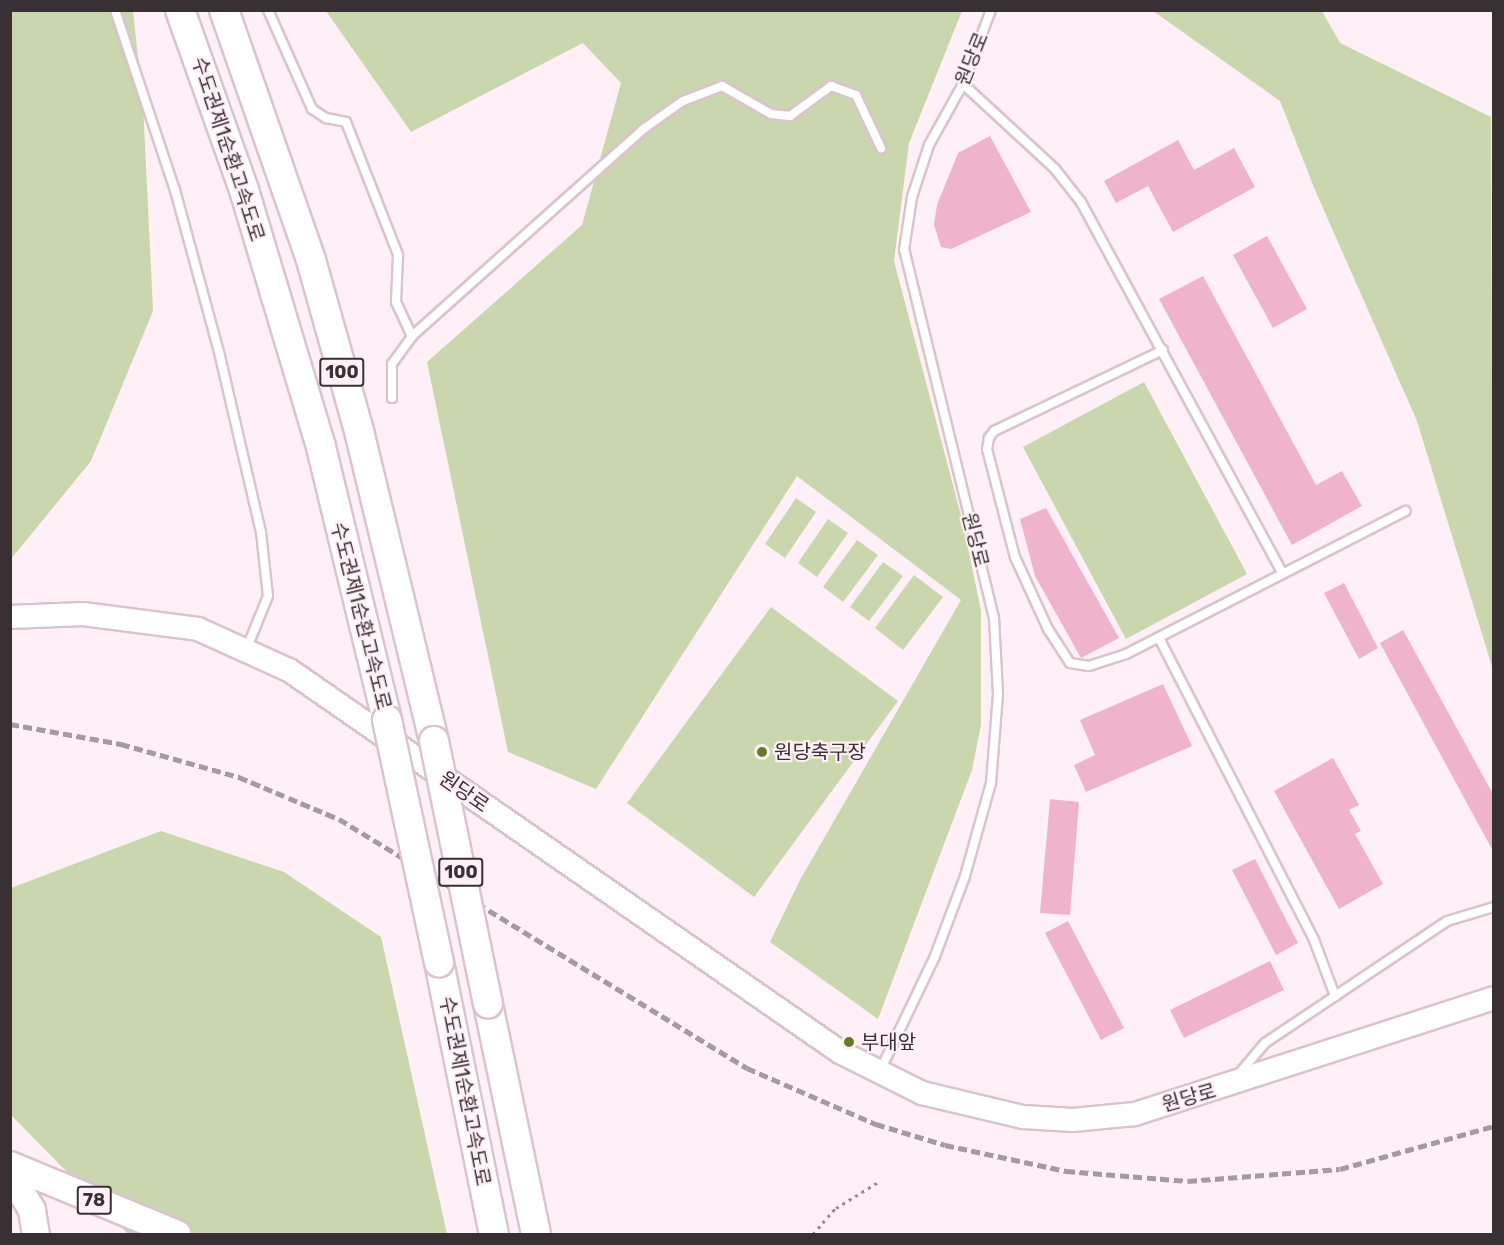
<!DOCTYPE html>
<meta charset="utf-8">
<style>
body{margin:0}
#map{position:relative;width:1504px;height:1245px;overflow:hidden;background:#fef0f6;font-family:Rubik,"Noto Sans KR",sans-serif}
div>[style]{position:absolute}
.green>*{inset:0;background:#cad6ad}
.building>*{inset:0;background:#efb4cc}
.path>*{height:3px;margin-top:-1.5px;transform-origin:0;background:repeating-linear-gradient(90deg,#978c90 0 3px,transparent 0 7.5px)}
.roads{filter:drop-shadow(2px 0 #dac4cc) drop-shadow(-2px 0 #dac4cc) drop-shadow(0 2px #dac4cc) drop-shadow(0 -2px #dac4cc)}
.service>*{height:8px;margin:-4px;padding:0 4px;transform-origin:4px;border-radius:4px;background:#fff}
.secondary>*{height:22px;margin:-11px;padding:0 11px;transform-origin:11px;border-radius:11px;background:#fff}
.primary>*{height:26px;margin:-13px;padding:0 13px;transform-origin:13px;border-radius:13px;background:#fff}
.motorway>*{height:28px;margin:-14px;padding:0 14px;transform-origin:14px;border-radius:14px;background:#fff}
.rail>*{height:4.5px;margin-top:-2.25px;transform-origin:0;background:repeating-linear-gradient(90deg,#a59a9e 0 9px,transparent 0 13.5px)}
.bridges{filter:drop-shadow(2px 0 #dac4cc) drop-shadow(-2px 0 #dac4cc) drop-shadow(0 2px #dac4cc) drop-shadow(0 -2px #dac4cc)}
.motorway-bridge>*{height:28px;margin:-14px;padding:0 14px;transform-origin:14px;border-radius:14px;background:#fff}
.dots>*{width:16px;height:16px;translate:-50% -50%;box-sizing:border-box;border:3px solid #fef0f6;border-radius:50%}
span{translate:-50% -50%;white-space:nowrap;text-align:center;line-height:1.15;-webkit-text-stroke:4.5px #fef0f6;paint-order:stroke}
.shield-label span{padding:2px 4px;background:#fef0f6;border:2px solid;border-radius:4px;-webkit-text-stroke-width:0}
.shield-label{font-size:18px;color:#393033;font-weight:700}
.street-label{font-size:20px;color:#393033}
.poi-label{font-size:20px;color:#393033}
.left{translate:0 -50%;text-align:left}
.frame{position:absolute;inset:0;border:12px solid #393033;pointer-events:none}
</style>
<div id="map">
<div class="green">
<i style="clip-path:polygon(11px 11px,133px 11px,143px 104px,153px 311px,91px 461px,11px 559px)"></i>
<i style="clip-path:polygon(326px 11px,962px 11px,909px 143px,894px 261px,963px 523px,981px 611px,981px 725px,972px 770px,878px 1019px,770px 942px,800px 880px,961px 600px,797px 476px,596px 789px,508px 752px,427px 362px,582px 225px,621px 83px,583px 43px,411px 132px)"></i>
<i style="clip-path:polygon(1153px 11px,1322px 11px,1340px 43px,1491px 117px,1493px 670px,1417px 421px,1315px 190px,1280px 101px)"></i>
<i style="clip-path:polygon(1144px 382px,1247px 574px,1126px 639px,1023px 447px)"></i>
<i style="clip-path:polygon(796px 498px,816px 512px,785px 558px,765px 544px)"></i>
<i style="clip-path:polygon(828px 519px,848px 533px,817px 577px,798px 563px)"></i>
<i style="clip-path:polygon(857px 540px,878px 555px,843px 602px,823px 587px)"></i>
<i style="clip-path:polygon(883px 562px,903px 576px,869px 621px,850px 607px)"></i>
<i style="clip-path:polygon(914px 575px,943px 597px,903px 650px,875px 628px)"></i>
<i style="clip-path:polygon(771px 607px,898px 701px,754px 897px,627px 803px)"></i>
<i style="clip-path:polygon(161px 831px,284px 872px,381px 937px,447px 1234px,128px 1234px,11px 1115px,11px 888px)"></i>
</div>
<div class="building">
<i style="clip-path:polygon(990px 136px,1031px 212px,951px 249px,941px 247px,934px 225px,937px 205px,958px 153px)"></i>
<i style="clip-path:polygon(1178px 140px,1194px 170px,1234px 148px,1255px 187px,1173px 232px,1148px 186px,1116px 203px,1104px 181px)"></i>
<i style="clip-path:polygon(1267px 236px,1307px 309px,1273px 328px,1233px 255px)"></i>
<i style="clip-path:polygon(1203px 276px,1316px 485px,1342px 471px,1362px 506px,1292px 545px,1159px 299px)"></i>
<i style="clip-path:polygon(1046px 508px,1119px 638px,1081px 658px,1035px 576px,1020px 519px)"></i>
<i style="clip-path:polygon(1344px 583px,1378px 648px,1359px 659px,1324px 593px)"></i>
<i style="clip-path:polygon(1403px 630px,1494px 796px,1494px 853px,1380px 643px)"></i>
<i style="clip-path:polygon(1163px 684px,1192px 746px,1086px 792px,1074px 765px,1095px 755px,1080px 720px)"></i>
<i style="clip-path:polygon(1333px 758px,1359px 805px,1349px 810px,1361px 831px,1355px 834px,1383px 884px,1339px 909px,1274px 791px)"></i>
<i style="clip-path:polygon(1050px 799px,1079px 802px,1070px 915px,1040px 913px)"></i>
<i style="clip-path:polygon(1255px 859px,1298px 943px,1276px 955px,1232px 870px)"></i>
<i style="clip-path:polygon(1068px 921px,1124px 1028px,1101px 1040px,1045px 933px)"></i>
<i style="clip-path:polygon(1270px 961px,1284px 990px,1184px 1038px,1170px 1010px)"></i>
</div>
<div class="path">
<i style="left:813px;top:1234px;width:35px;rotate:-49deg"></i>
<i style="left:836px;top:1208px;width:52px;rotate:-31.5deg"></i>
</div>
<div class="roads">
<div class="service">
<i style="left:115px;top:10px;width:190px;rotate:71.6deg"></i>
<i style="left:175px;top:190px;width:168px;rotate:74.8deg"></i>
<i style="left:219px;top:352px;width:185px;rotate:76.9deg"></i>
<i style="left:261px;top:532px;width:64px;rotate:83.8deg"></i>
<i style="left:268px;top:596px;width:58px;rotate:112.2deg"></i>
<i style="left:268px;top:10px;width:108px;rotate:66deg"></i>
<i style="left:312px;top:109px;width:17px;rotate:33deg"></i>
<i style="left:326px;top:118px;width:20px;rotate:11deg"></i>
<i style="left:346px;top:122px;width:143px;rotate:68.6deg"></i>
<i style="left:398px;top:255px;width:47px;rotate:92.4deg"></i>
<i style="left:396px;top:302px;width:38px;rotate:65deg"></i>
<i style="left:963px;top:84px;width:125px;rotate:42.7deg"></i>
<i style="left:1055px;top:169px;width:42px;rotate:51.8deg"></i>
<i style="left:1081px;top:202px;width:423px;rotate:61.5deg"></i>
<i style="left:1163px;top:350px;width:187px;rotate:154.4deg"></i>
<i style="left:994px;top:431px;width:9px;rotate:126deg"></i>
<i style="left:989px;top:438px;width:11px;rotate:100deg"></i>
<i style="left:987px;top:449px;width:112px;rotate:75.5deg"></i>
<i style="left:1015px;top:557px;width:79px;rotate:65.4deg"></i>
<i style="left:1048px;top:629px;width:40px;rotate:57.1deg"></i>
<i style="left:1070px;top:663px;width:19px;rotate:9deg"></i>
<i style="left:1089px;top:666px;width:39px;rotate:-18deg"></i>
<i style="left:1126px;top:654px;width:314px;rotate:-27.1deg"></i>
<i style="left:392px;top:398px;width:34px;rotate:-90deg"></i>
<i style="left:392px;top:364px;width:34px;rotate:-54deg"></i>
<i style="left:412px;top:336px;width:309px;rotate:-41.8deg"></i>
<i style="left:642px;top:130px;width:50px;rotate:-35.3deg"></i>
<i style="left:683px;top:101px;width:42px;rotate:-21deg"></i>
<i style="left:722px;top:86px;width:56px;rotate:29.7deg"></i>
<i style="left:771px;top:114px;width:19px;rotate:6deg"></i>
<i style="left:790px;top:116px;width:51px;rotate:-36.2deg"></i>
<i style="left:831px;top:86px;width:27px;rotate:20deg"></i>
<i style="left:856px;top:95px;width:59px;rotate:64.7deg"></i>
<i style="left:1159px;top:638px;width:339px;rotate:62.8deg"></i>
<i style="left:1314px;top:940px;width:60px;rotate:69.4deg"></i>
<i style="left:880px;top:1071px;width:127px;rotate:-64.4deg"></i>
<i style="left:935px;top:956px;width:85px;rotate:-69.4deg"></i>
<i style="left:965px;top:876px;width:97px;rotate:-74.4deg"></i>
<i style="left:991px;top:783px;width:89px;rotate:-85.5deg"></i>
<i style="left:998px;top:694px;width:76px;rotate:-93deg"></i>
<i style="left:994px;top:618px;width:379px;rotate:-103.7deg"></i>
<i style="left:904px;top:250px;width:54px;rotate:-81.4deg"></i>
<i style="left:912px;top:197px;width:55px;rotate:-71.9deg"></i>
<i style="left:929px;top:145px;width:70px;rotate:-60.9deg"></i>
<i style="left:963px;top:84px;width:79px;rotate:-69.3deg"></i>
<i style="left:1238px;top:1075px;width:42px;rotate:-49.8deg"></i>
<i style="left:1265px;top:1043px;width:219px;rotate:-33.8deg"></i>
<i style="left:1447px;top:921px;width:49px;rotate:-16.6deg"></i>
</div>
<div class="secondary">
<i style="left:10px;top:617px;width:73px;rotate:-2.4deg"></i>
<i style="left:83px;top:614px;width:116px;rotate:7.4deg"></i>
<i style="left:198px;top:629px;width:100px;rotate:24.3deg"></i>
<i style="left:289px;top:670px;width:670px;rotate:34.73deg"></i>
<i style="left:840px;top:1052px;width:92px;rotate:26.6deg"></i>
<i style="left:922px;top:1093px;width:104px;rotate:13.4deg"></i>
<i style="left:1023px;top:1117px;width:50px;rotate:3.4deg"></i>
<i style="left:1073px;top:1120px;width:62px;rotate:-5.5deg"></i>
<i style="left:1135px;top:1114px;width:377px;rotate:-17.9deg"></i>
</div>
<div class="primary">
<i style="left:10px;top:1165px;width:181px;rotate:22.4deg"></i>
<i style="left:17px;top:1185px;width:29px;rotate:59deg"></i>
<i style="left:32px;top:1210px;width:24px;rotate:81deg"></i>
</div>
<div class="motorway">
<i style="left:180px;top:10px;width:191px;rotate:70.4deg"></i>
<i style="left:244px;top:190px;width:268px;rotate:73.3deg"></i>
<i style="left:321px;top:447px;width:281px;rotate:76.4deg"></i>
<i style="left:224px;top:10px;width:265px;rotate:70.8deg"></i>
<i style="left:311px;top:260px;width:178px;rotate:74.3deg"></i>
<i style="left:359px;top:431px;width:319px;rotate:76.4deg"></i>
<i style="left:439px;top:962px;width:278px;rotate:78.6deg"></i>
<i style="left:488px;top:1004px;width:235px;rotate:78.2deg"></i>
</div>
</div>
<div class="rail">
<i style="left:10px;top:724px;width:113px;rotate:10.2deg"></i>
<i style="left:121px;top:744px;width:123px;rotate:15.6deg"></i>
<i style="left:239px;top:777px;width:108px;rotate:22.8deg"></i>
<i style="left:339px;top:819px;width:478px;rotate:31.4deg"></i>
<i style="left:747px;top:1068px;width:141px;rotate:23.5deg"></i>
<i style="left:876px;top:1124px;width:72px;rotate:16.9deg"></i>
<i style="left:945px;top:1145px;width:124px;rotate:12.1deg"></i>
<i style="left:1066px;top:1171px;width:122px;rotate:4.7deg"></i>
<i style="left:1188px;top:1181px;width:152px;rotate:-4.5deg"></i>
<i style="left:1340px;top:1169px;width:160px;rotate:-15.6deg"></i>
</div>
<div class="bridges">
<div class="motorway-bridge">
<i style="left:387px;top:720px;width:248px;rotate:77.9deg"></i>
<i style="left:434px;top:741px;width:268px;rotate:78.4deg"></i>
</div>
</div>
<div class="dots">
<i style="left:762px;top:752px;background:#677a29"></i>
<i style="left:849px;top:1042px;background:#677a29"></i>
</div>
<div class="shield-label">
<span style="left:342px;top:372px">100</span>
<span style="left:461px;top:872px">100</span>
<span style="left:94px;top:1200px">78</span>
</div>
<div class="street-label">
<span style="left:972px;top:59px;rotate:-68deg">원당로</span>
<span style="left:228px;top:149px;rotate:72deg">수도권제1순환고속도로</span>
<span style="left:975px;top:540px;rotate:76deg">원당로</span>
<span style="left:361px;top:616px;rotate:76deg">수도권제1순환고속도로</span>
<span style="left:464px;top:792px;rotate:35deg">원당로</span>
<span style="left:465px;top:1091px;rotate:79deg">수도권제1순환고속도로</span>
<span style="left:1189px;top:1098px;rotate:-16deg">원당로</span>
</div>
<div class="poi-label">
<span class="left" style="left:774px;top:752px">원당축구장</span>
<span class="left" style="left:861px;top:1042px">부대앞</span>
</div>
<div class="frame"></div>
</div>
